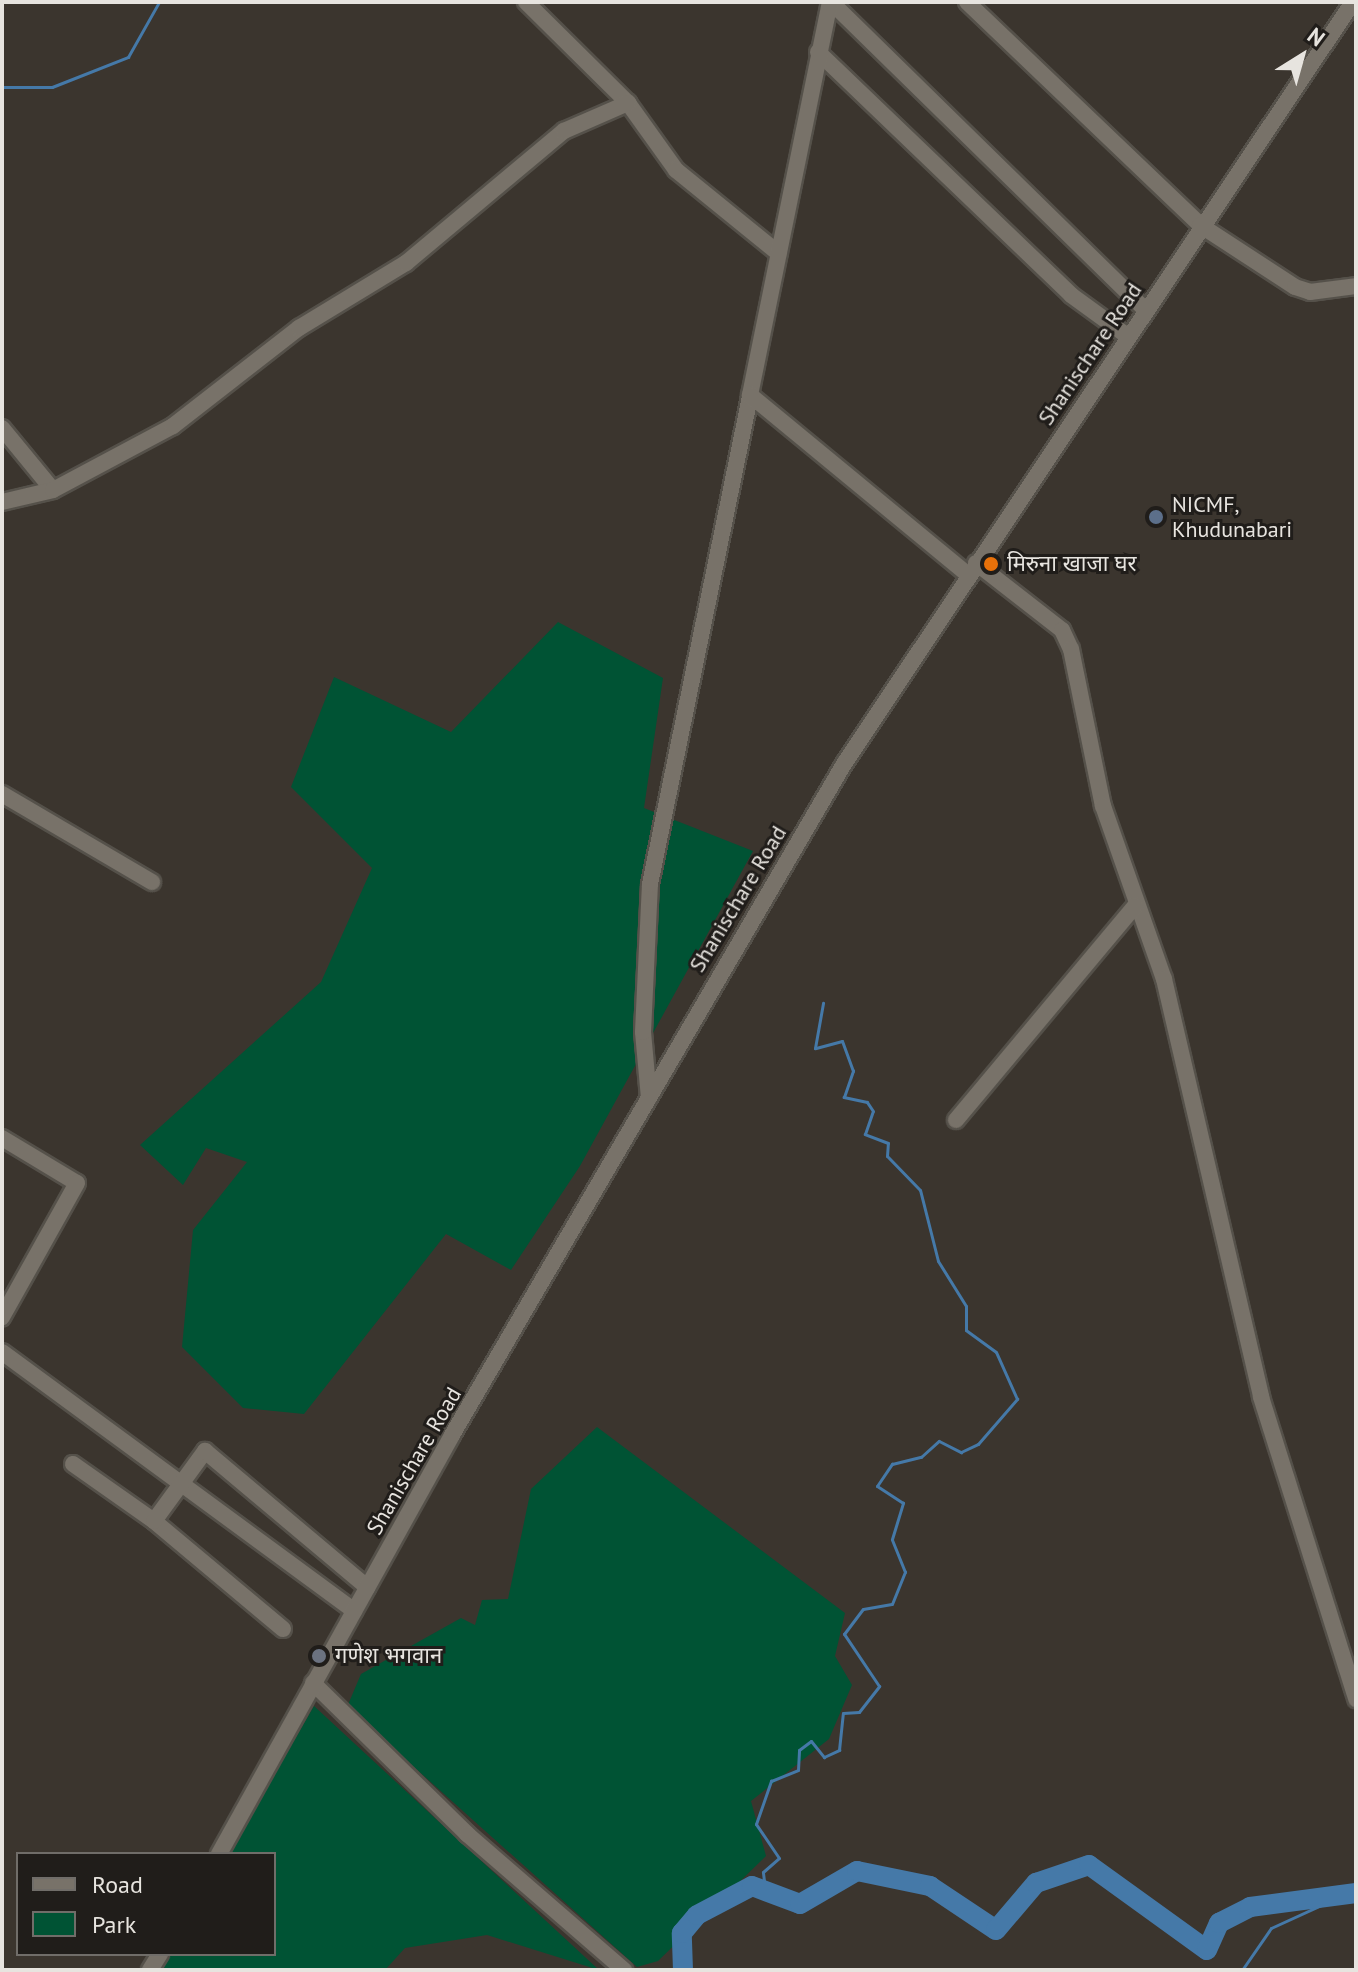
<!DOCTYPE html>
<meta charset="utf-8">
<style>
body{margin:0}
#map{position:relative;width:1358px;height:1972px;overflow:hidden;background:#3b352e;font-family:"PT Sans","Noto Sans Devanagari",sans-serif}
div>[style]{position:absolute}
.green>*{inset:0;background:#005334}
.stream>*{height:3px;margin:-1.5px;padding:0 1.5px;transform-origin:1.5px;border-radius:1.5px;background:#4579a8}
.river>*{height:20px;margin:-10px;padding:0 10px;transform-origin:10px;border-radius:10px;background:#4579a8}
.roads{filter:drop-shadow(2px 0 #55514a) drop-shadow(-2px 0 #55514a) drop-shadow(0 2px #55514a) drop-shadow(0 -2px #55514a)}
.minor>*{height:16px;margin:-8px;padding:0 8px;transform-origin:8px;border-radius:8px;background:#787269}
.dots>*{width:22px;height:22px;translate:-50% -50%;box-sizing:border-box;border:4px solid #201d1a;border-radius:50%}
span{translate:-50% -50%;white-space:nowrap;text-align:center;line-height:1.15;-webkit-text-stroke:6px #201d1a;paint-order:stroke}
.street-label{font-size:22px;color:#e7e4df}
.poi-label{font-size:22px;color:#e7e4df}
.left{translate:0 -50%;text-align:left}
.frame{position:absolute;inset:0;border:4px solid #e7e4df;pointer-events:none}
.legend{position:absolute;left:16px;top:1852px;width:260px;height:104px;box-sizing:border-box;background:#201d1a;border:2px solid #706d69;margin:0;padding:10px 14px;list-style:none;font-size:24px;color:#e7e4df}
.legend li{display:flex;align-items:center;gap:16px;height:40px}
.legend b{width:40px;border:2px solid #706d69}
.north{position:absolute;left:1262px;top:16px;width:80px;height:80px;-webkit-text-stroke:6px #201d1a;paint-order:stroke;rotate:37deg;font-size:22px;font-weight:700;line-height:32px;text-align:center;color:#e7e4df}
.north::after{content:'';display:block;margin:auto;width:28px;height:36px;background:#e7e4df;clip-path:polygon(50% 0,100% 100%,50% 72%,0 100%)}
</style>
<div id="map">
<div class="green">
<i style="clip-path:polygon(558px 622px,663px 678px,644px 808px,753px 851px,580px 1166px,511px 1270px,446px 1234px,304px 1414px,243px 1408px,182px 1347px,193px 1230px,247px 1162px,206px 1148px,183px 1185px,140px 1145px,321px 982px,372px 868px,291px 787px,334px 677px,451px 732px)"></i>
<i style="clip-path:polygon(597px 1427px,845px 1613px,835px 1656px,852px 1685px,829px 1739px,751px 1801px,766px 1856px,658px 1961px,637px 1967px,347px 1707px,361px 1674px,461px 1618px,475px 1625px,482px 1600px,508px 1599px,531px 1489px)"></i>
<i style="clip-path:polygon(314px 1706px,599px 1970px,487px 1935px,405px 1948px,385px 1970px,161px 1970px,171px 1954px,274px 1954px,274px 1854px,229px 1854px)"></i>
</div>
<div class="stream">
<i style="left:2px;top:87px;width:50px"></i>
<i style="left:52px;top:87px;width:82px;rotate:-21.5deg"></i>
<i style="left:128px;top:57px;width:63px;rotate:-60.6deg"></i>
<i style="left:765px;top:1889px;width:17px;rotate:-97deg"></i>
<i style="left:763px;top:1872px;width:21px;rotate:-41deg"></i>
<i style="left:779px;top:1858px;width:41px;rotate:-124.1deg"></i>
<i style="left:756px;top:1824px;width:46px;rotate:-70.8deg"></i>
<i style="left:771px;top:1781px;width:29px;rotate:-22deg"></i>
<i style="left:798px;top:1770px;width:20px;rotate:-87deg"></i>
<i style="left:799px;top:1750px;width:15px;rotate:-37deg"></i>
<i style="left:811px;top:1741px;width:21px;rotate:51deg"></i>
<i style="left:824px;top:1757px;width:17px;rotate:-25deg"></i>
<i style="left:839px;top:1750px;width:37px;rotate:-84deg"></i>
<i style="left:843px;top:1713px;width:16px;rotate:-4deg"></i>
<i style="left:859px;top:1712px;width:33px;rotate:-52deg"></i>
<i style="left:879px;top:1686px;width:63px;rotate:-123.9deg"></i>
<i style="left:844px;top:1634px;width:31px;rotate:-53deg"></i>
<i style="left:863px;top:1609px;width:29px;rotate:-10deg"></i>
<i style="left:892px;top:1604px;width:35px;rotate:-68deg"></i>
<i style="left:905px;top:1572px;width:35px;rotate:-112deg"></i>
<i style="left:892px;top:1539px;width:38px;rotate:-73deg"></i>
<i style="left:903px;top:1503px;width:31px;rotate:-147deg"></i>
<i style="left:877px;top:1486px;width:27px;rotate:-56deg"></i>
<i style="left:892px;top:1464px;width:30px;rotate:-14deg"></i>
<i style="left:921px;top:1457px;width:24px;rotate:-42deg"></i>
<i style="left:939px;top:1441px;width:25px;rotate:27deg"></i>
<i style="left:961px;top:1452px;width:19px;rotate:-25deg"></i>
<i style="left:978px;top:1444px;width:60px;rotate:-49.1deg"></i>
<i style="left:1017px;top:1399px;width:51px;rotate:-114.1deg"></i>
<i style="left:996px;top:1352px;width:37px;rotate:-144deg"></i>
<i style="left:966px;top:1330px;width:24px;rotate:-90deg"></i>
<i style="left:966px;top:1306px;width:53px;rotate:-121.9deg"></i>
<i style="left:938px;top:1261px;width:73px;rotate:-104.2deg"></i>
<i style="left:920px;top:1190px;width:47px;rotate:-134.1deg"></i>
<i style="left:887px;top:1156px;width:13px;rotate:-86deg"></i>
<i style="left:888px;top:1143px;width:25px;rotate:-159deg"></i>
<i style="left:865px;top:1134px;width:24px;rotate:-71deg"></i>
<i style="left:873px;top:1111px;width:11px;rotate:-124deg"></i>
<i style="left:867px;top:1102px;width:24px;rotate:-168deg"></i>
<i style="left:844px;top:1097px;width:28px;rotate:-71deg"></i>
<i style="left:853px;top:1071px;width:32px;rotate:-110deg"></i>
<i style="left:842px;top:1041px;width:28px;rotate:165deg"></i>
<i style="left:815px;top:1048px;width:46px;rotate:-79.9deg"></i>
<i style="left:1242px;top:1970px;width:51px;rotate:-55.4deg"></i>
<i style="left:1271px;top:1928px;width:79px;rotate:-24.6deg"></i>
</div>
<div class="river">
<i style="left:683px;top:1970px;width:37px;rotate:-92deg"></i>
<i style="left:682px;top:1933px;width:23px;rotate:-50deg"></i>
<i style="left:697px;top:1915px;width:62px;rotate:-27.8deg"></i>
<i style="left:752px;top:1886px;width:51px;rotate:20.6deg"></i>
<i style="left:800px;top:1904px;width:66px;rotate:-30.1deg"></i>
<i style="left:857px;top:1871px;width:75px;rotate:11.6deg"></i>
<i style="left:930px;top:1886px;width:79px;rotate:33.7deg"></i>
<i style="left:996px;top:1930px;width:62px;rotate:-49.6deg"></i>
<i style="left:1036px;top:1883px;width:56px;rotate:-18.8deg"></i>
<i style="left:1089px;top:1865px;width:145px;rotate:35.8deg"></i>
<i style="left:1207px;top:1950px;width:30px;rotate:-66deg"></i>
<i style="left:1219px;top:1923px;width:35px;rotate:-27deg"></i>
<i style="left:1250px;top:1907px;width:107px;rotate:-7.5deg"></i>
</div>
<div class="roads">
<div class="minor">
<i style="left:526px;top:2px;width:144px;rotate:44.7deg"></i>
<i style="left:628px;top:103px;width:82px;rotate:54.4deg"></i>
<i style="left:676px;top:170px;width:132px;rotate:39.1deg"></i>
<i style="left:831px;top:2px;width:440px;rotate:44.4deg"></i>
<i style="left:967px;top:2px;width:323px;rotate:43.7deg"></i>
<i style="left:1200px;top:225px;width:113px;rotate:33.1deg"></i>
<i style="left:1295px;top:287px;width:16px;rotate:18deg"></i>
<i style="left:1310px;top:292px;width:46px;rotate:-7.4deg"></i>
<i style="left:818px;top:52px;width:351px;rotate:43.8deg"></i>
<i style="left:1071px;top:295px;width:68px;rotate:36deg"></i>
<i style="left:750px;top:395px;width:401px;rotate:-78.5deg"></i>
<i style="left:2px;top:428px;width:80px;rotate:50.6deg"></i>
<i style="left:2px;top:502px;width:52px;rotate:-13.2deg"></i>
<i style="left:53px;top:490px;width:136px;rotate:-28.1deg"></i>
<i style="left:173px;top:426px;width:160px;rotate:-37.9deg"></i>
<i style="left:299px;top:328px;width:125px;rotate:-31.3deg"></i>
<i style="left:406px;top:263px;width:206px;rotate:-39.9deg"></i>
<i style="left:564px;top:131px;width:70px;rotate:-23.6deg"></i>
<i style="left:976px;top:563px;width:109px;rotate:37.9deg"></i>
<i style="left:1062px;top:630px;width:21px;rotate:65deg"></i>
<i style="left:1071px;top:649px;width:160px;rotate:78.5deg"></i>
<i style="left:1103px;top:806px;width:183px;rotate:70.6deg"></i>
<i style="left:1164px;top:979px;width:429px;rotate:76.9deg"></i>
<i style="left:1261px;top:1397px;width:317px;rotate:72.5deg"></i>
<i style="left:2px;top:794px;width:174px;rotate:30.4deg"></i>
<i style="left:649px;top:1098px;width:66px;rotate:-95.2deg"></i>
<i style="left:643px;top:1032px;width:148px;rotate:-87.3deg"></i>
<i style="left:650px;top:884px;width:499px;rotate:-78.4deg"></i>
<i style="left:750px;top:395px;width:283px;rotate:39.5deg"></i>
<i style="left:956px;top:1120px;width:279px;rotate:-50.1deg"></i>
<i style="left:2px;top:1138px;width:87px;rotate:31deg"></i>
<i style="left:77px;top:1183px;width:154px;rotate:119.2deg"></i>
<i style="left:2px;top:1352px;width:437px;rotate:36.3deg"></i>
<i style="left:73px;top:1464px;width:99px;rotate:35.1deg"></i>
<i style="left:283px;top:1629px;width:168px;rotate:-140.1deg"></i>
<i style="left:154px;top:1521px;width:87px;rotate:-53.9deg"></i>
<i style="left:205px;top:1451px;width:212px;rotate:40deg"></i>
<i style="left:313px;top:1683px;width:216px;rotate:44.4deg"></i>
<i style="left:467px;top:1834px;width:208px;rotate:40.9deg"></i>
<i style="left:219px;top:1854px;width:479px;rotate:-60.9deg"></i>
<i style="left:452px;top:1435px;width:777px;rotate:-59.71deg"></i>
<i style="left:844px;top:764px;width:916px;rotate:-56.26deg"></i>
<i style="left:150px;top:1970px;width:19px;rotate:-58deg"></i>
</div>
</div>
<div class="dots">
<i style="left:1156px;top:517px;background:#5c6f8a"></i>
<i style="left:991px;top:564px;background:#e8710a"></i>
<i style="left:319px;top:1656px;background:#6b7280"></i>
</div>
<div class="street-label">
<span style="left:1090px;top:354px;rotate:-56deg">Shanischare Road</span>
<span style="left:738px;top:899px;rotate:-59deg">Shanischare Road</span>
<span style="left:414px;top:1461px;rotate:-60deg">Shanischare Road</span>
</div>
<div class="poi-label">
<span class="left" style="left:1172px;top:517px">NICMF,<br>Khudunabari</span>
<span class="left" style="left:1007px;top:564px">मिरुना खाजा घर</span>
<span class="left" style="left:335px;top:1656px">गणेश भगवान</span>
</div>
<div class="frame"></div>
<ul class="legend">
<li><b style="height:10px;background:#787269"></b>Road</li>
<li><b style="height:22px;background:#005334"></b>Park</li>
</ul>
<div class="north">N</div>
</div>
